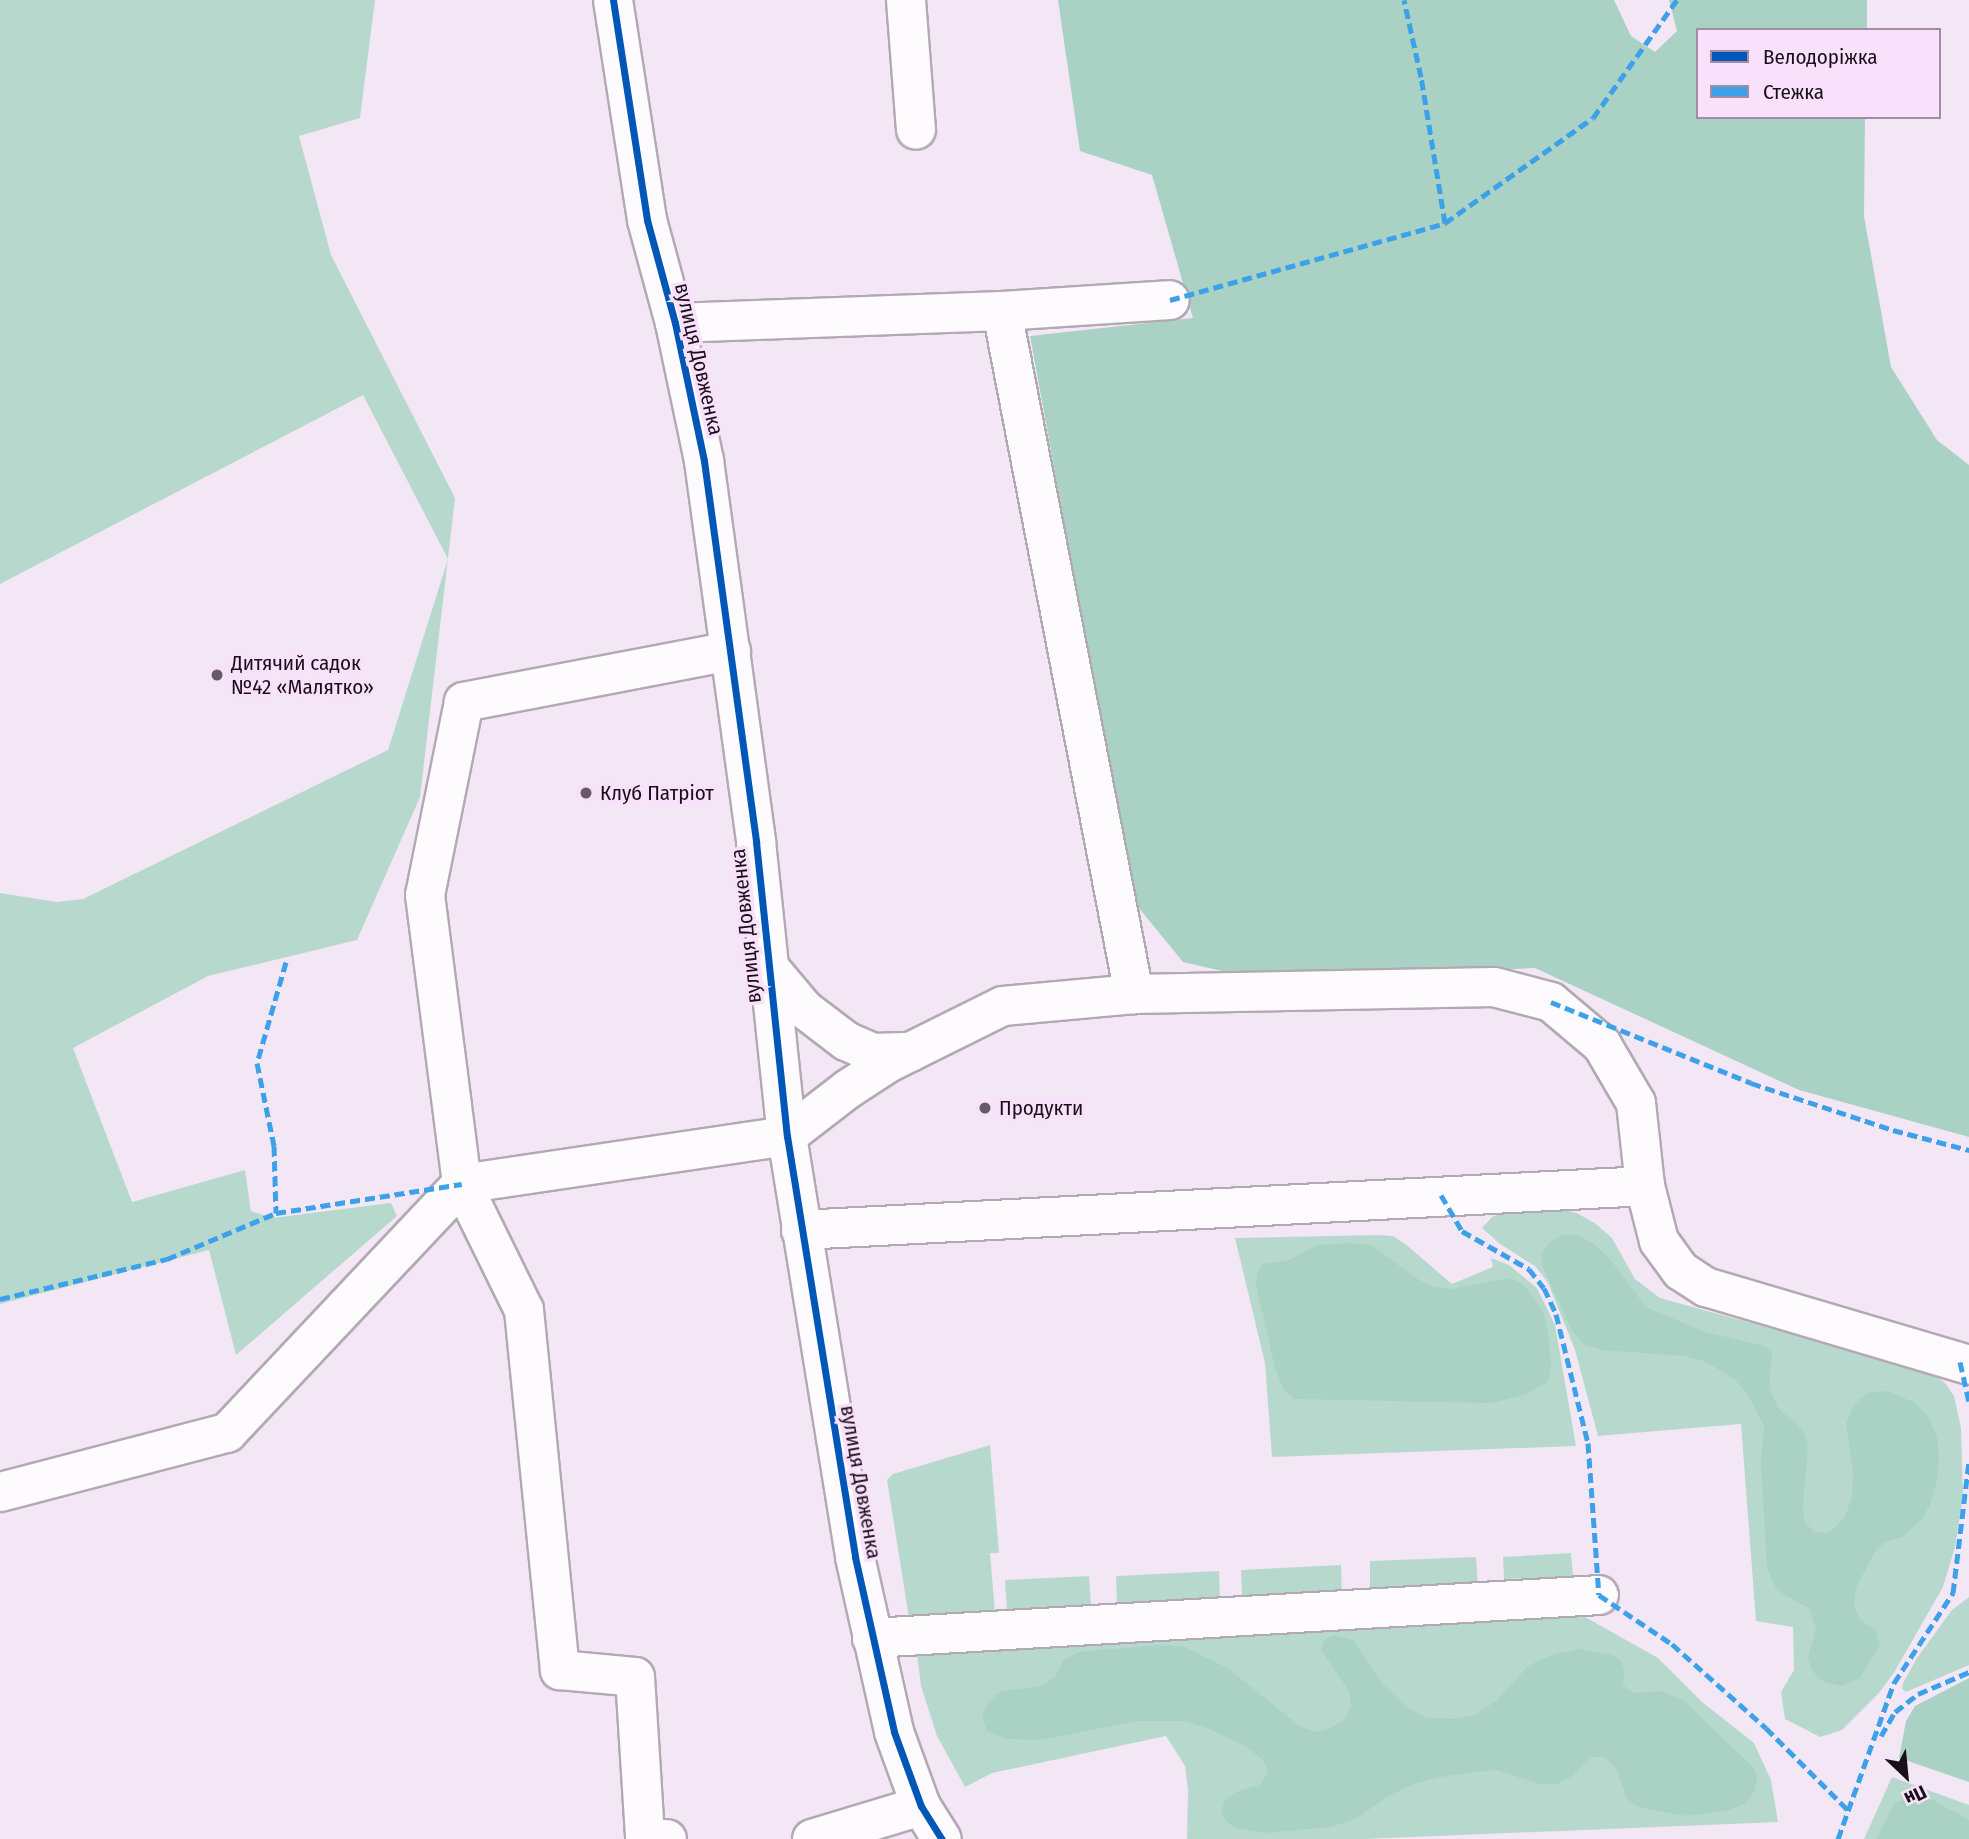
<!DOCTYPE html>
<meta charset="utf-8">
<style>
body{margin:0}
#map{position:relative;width:1969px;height:1839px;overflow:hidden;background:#f4e7f5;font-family:"Fira Sans Condensed",sans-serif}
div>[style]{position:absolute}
.green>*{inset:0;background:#b7d9cd}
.forest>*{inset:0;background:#a9d2c5}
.roads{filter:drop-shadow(2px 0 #b3a9b4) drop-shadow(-2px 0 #b3a9b4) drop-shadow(0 2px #b3a9b4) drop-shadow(0 -2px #b3a9b4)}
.minor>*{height:38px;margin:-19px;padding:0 19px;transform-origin:19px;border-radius:19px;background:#fdfbfe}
.quiet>*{height:5px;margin-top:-2.5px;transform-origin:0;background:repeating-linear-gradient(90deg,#3da1ea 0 10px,transparent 0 15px)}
.cycleway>*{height:7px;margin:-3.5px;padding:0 3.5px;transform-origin:3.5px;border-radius:3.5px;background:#0057b8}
.dots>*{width:19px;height:19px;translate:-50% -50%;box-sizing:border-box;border:4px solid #fae1fb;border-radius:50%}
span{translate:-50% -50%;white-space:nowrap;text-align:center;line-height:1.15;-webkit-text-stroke:7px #fae1fb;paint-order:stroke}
.street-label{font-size:21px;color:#181019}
.poi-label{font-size:21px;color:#181019}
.left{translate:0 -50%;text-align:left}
.legend{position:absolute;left:1696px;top:28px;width:245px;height:91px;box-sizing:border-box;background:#fae1fb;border:2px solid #a08da1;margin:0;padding:9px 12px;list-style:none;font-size:21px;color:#181019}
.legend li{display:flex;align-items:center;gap:14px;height:35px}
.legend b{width:35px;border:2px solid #a08da1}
.north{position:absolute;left:1871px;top:1741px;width:70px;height:70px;-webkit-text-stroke:5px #fae1fb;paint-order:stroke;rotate:154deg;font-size:19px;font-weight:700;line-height:28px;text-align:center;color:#181019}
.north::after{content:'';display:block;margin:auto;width:24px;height:32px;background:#181019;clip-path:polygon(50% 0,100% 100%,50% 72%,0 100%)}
</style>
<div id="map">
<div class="green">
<i style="clip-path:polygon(0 0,375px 0,360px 118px,299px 136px,331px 255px,455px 498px,420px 797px,357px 940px,208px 976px,73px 1048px,132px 1202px,245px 1170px,251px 1211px,272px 1218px,391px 1203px,397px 1216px,236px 1355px,209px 1250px,0 1304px,0 893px,57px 902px,83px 899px,388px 750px,448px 559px,363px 395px,0 584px)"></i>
<i style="clip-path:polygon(1551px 1207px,1577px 1213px,1596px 1224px,1612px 1238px,1635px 1279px,1660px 1298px,1930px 1372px,1945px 1383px,1954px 1396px,1961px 1428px,1963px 1496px,1955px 1547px,1943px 1587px,1895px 1671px,1879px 1693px,1842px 1730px,1820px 1737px,1785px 1719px,1781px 1692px,1794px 1670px,1793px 1627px,1756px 1621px,1741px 1424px,1598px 1436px,1575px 1350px,1548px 1283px,1536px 1267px,1500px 1244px,1482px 1228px,1492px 1217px,1511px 1209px)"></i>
<i style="clip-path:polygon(1379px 1235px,1393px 1236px,1404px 1243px,1452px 1284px,1493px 1267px,1491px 1258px,1509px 1265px,1537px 1288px,1555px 1325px,1576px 1446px,1272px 1457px,1265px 1363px,1235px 1238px)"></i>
<i style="clip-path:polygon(990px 1445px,999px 1553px,990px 1553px,995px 1612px,909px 1618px,887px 1480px,893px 1474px)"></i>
<i style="clip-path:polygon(1571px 1553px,1573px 1577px,1504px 1579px,1503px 1557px)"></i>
<i style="clip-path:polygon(1476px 1557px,1478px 1586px,1370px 1592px,1370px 1561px)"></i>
<i style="clip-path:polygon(1341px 1565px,1342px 1594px,1242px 1597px,1241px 1570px)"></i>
<i style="clip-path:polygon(1219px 1571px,1220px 1599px,1117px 1604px,1116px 1576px)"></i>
<i style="clip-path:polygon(1089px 1576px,1091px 1605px,1007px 1611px,1005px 1580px)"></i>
<i style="clip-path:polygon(1969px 1597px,1969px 1665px,1906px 1692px,1902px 1689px,1903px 1683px,1917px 1658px,1952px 1610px)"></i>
<i style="clip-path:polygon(1578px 1613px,1658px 1658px,1702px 1702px,1754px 1743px,1771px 1780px,1778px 1822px,1364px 1839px,1187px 1839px,1188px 1790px,1185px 1766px,1166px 1736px,992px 1773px,965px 1787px,937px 1736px,921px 1686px,916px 1646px)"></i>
<i style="clip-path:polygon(1892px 1777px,1969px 1805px,1969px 1839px,1864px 1839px)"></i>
</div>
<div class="forest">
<i style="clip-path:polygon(1058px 0,1614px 0,1631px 36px,1655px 52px,1677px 31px,1669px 0,1867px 0,1867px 30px,1698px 30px,1698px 117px,1865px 117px,1864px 216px,1891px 367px,1937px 440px,1969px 465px,1969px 1137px,1799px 1090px,1535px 968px,1261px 980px,1183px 962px,1134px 902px,1030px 336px,1193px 318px,1152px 175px,1080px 151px)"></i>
<i style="clip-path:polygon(1563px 1234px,1578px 1235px,1593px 1243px,1610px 1259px,1646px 1307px,1705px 1332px,1765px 1346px,1772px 1353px,1769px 1387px,1778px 1408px,1803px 1430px,1808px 1444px,1803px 1507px,1805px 1522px,1814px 1532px,1829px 1533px,1845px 1517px,1852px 1496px,1853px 1471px,1846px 1424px,1854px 1404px,1870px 1392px,1888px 1391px,1915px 1403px,1928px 1417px,1937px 1436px,1939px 1457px,1937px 1480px,1930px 1505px,1922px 1519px,1903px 1537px,1887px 1541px,1875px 1551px,1856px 1588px,1854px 1605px,1859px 1618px,1876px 1631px,1880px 1645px,1860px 1678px,1842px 1686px,1824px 1682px,1812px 1671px,1808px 1657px,1816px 1628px,1809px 1608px,1784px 1595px,1774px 1585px,1767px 1568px,1761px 1464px,1764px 1427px,1749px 1396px,1734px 1379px,1706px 1362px,1684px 1356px,1603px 1350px,1584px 1345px,1572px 1331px,1543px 1267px,1541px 1255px,1550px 1242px)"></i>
<i style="clip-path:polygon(1350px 1243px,1371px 1245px,1416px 1278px,1433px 1287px,1451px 1289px,1509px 1278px,1523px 1284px,1543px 1311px,1548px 1331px,1551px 1368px,1547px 1382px,1527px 1394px,1491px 1403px,1294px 1399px,1284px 1391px,1275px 1368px,1256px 1285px,1257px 1273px,1263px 1264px,1289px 1260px,1317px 1245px)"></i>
<i style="clip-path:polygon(1333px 1635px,1353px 1640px,1381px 1682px,1406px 1707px,1427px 1718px,1453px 1719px,1475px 1715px,1497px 1700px,1528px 1666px,1551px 1655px,1579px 1649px,1611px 1655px,1620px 1660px,1625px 1670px,1623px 1685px,1634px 1693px,1661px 1691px,1683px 1700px,1753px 1767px,1757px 1777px,1755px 1790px,1746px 1803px,1729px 1810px,1687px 1816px,1652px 1810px,1636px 1806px,1627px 1799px,1616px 1768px,1604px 1757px,1592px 1757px,1572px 1776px,1557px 1784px,1540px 1784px,1496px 1770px,1451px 1775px,1416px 1783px,1390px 1795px,1354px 1820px,1331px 1827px,1263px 1833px,1236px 1828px,1225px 1820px,1221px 1812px,1225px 1800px,1236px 1792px,1261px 1784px,1268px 1771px,1263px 1760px,1245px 1746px,1209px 1729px,1183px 1721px,1138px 1721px,1040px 1740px,1006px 1739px,987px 1731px,982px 1717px,988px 1702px,1001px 1691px,1041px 1686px,1055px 1677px,1063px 1661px,1078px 1652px,1156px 1645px,1182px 1646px,1226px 1667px,1301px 1727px,1317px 1732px,1331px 1728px,1345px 1719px,1351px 1705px,1349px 1691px,1321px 1650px,1324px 1640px)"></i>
<i style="clip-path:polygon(1969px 1678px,1969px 1782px,1899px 1758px,1906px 1721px,1915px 1706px)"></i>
<i style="clip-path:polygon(1915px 1796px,1933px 1800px,1969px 1820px,1969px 1839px,1876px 1839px,1894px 1803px)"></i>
</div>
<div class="roads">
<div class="minor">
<i style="left:613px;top:0;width:223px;rotate:81.2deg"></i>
<i style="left:647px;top:220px;width:107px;rotate:74.8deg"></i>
<i style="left:675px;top:323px;width:141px;rotate:78.1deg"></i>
<i style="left:704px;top:461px;width:385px;rotate:82.2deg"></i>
<i style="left:756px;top:842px;width:296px;rotate:84deg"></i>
<i style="left:787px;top:1136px;width:426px;rotate:80.8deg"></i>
<i style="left:855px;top:1557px;width:179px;rotate:77.4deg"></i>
<i style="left:894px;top:1732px;width:79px;rotate:70deg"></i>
<i style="left:921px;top:1806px;width:39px;rotate:58deg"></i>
<i style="left:906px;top:0;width:130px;rotate:85.6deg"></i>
<i style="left:1002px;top:311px;width:696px;rotate:79.06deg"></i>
<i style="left:675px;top:323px;width:327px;rotate:-2.1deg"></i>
<i style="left:1002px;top:311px;width:168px;rotate:-3.7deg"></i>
<i style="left:731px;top:651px;width:272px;rotate:169.2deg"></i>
<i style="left:464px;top:702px;width:197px;rotate:101.4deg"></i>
<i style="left:425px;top:895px;width:291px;rotate:82.7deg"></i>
<i style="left:462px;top:1184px;width:329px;rotate:-8.4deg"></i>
<i style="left:787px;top:1136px;width:77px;rotate:-37.6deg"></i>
<i style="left:848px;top:1089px;width:48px;rotate:-33deg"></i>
<i style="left:888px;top:1063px;width:128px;rotate:-26.4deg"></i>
<i style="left:1003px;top:1006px;width:132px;rotate:-5.2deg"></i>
<i style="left:1134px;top:994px;width:360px;rotate:-1.1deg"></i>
<i style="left:1494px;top:987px;width:59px;rotate:14.7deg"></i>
<i style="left:1551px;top:1002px;width:67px;rotate:40.1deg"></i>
<i style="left:1602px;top:1045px;width:67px;rotate:59.6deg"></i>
<i style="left:1636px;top:1103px;width:83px;rotate:83.8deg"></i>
<i style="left:1645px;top:1186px;width:57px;rotate:75.7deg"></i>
<i style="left:1659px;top:1241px;width:37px;rotate:54deg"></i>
<i style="left:1681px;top:1271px;width:30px;rotate:33deg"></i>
<i style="left:1706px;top:1287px;width:274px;rotate:16.5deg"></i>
<i style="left:767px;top:965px;width:57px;rotate:49.9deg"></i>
<i style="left:804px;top:1009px;width:53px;rotate:37.3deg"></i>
<i style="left:846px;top:1041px;width:30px;rotate:24deg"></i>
<i style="left:873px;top:1053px;width:38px;rotate:-2deg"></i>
<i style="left:801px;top:1230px;width:845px;rotate:-2.98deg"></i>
<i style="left:0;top:1492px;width:235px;rotate:-14.6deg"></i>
<i style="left:227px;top:1433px;width:342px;rotate:-46.7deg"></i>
<i style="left:462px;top:1184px;width:140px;rotate:63.8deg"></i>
<i style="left:524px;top:1310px;width:362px;rotate:84.3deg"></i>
<i style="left:560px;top:1670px;width:75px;rotate:5.3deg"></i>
<i style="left:635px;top:1677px;width:161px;rotate:86.4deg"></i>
<i style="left:645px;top:1838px;width:22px;rotate:3deg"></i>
<i style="left:872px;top:1638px;width:728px;rotate:-3.38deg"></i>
<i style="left:812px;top:1839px;width:114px;rotate:-16.8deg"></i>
</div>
</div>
<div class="quiet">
<i style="left:1445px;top:223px;width:181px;rotate:-35.4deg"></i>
<i style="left:1593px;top:118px;width:145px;rotate:-54.6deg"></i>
<i style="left:1170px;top:300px;width:286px;rotate:-15.6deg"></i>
<i style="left:1445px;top:223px;width:148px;rotate:-99.3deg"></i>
<i style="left:1421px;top:77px;width:79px;rotate:-102.4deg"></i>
<i style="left:286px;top:962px;width:105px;rotate:106deg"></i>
<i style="left:257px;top:1063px;width:85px;rotate:78.4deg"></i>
<i style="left:274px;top:1146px;width:67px;rotate:88.3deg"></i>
<i style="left:276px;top:1213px;width:188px;rotate:-8.9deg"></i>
<i style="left:1551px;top:1002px;width:216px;rotate:22deg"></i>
<i style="left:1751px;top:1083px;width:150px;rotate:18.3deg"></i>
<i style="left:1893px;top:1130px;width:79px;rotate:14.7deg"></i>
<i style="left:1441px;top:1195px;width:42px;rotate:59.7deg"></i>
<i style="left:1462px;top:1231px;width:77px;rotate:29.6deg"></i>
<i style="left:1529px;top:1269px;width:24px;rotate:52deg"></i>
<i style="left:1544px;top:1288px;width:29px;rotate:65deg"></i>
<i style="left:1556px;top:1314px;width:133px;rotate:76.1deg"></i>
<i style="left:1588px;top:1443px;width:152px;rotate:85.9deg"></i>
<i style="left:1599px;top:1595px;width:88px;rotate:33.9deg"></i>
<i style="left:1672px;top:1644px;width:126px;rotate:41.8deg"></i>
<i style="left:1766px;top:1728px;width:116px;rotate:45deg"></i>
<i style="left:0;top:1299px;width:172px;rotate:-13.5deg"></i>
<i style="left:167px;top:1259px;width:118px;rotate:-22.9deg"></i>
<i style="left:1960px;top:1362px;width:41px;rotate:77.3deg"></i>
<i style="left:1881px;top:1736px;width:28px;rotate:-60deg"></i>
<i style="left:1895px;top:1712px;width:29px;rotate:-38deg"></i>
<i style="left:1918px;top:1694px;width:56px;rotate:-23.3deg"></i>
<i style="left:1838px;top:1839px;width:166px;rotate:-70.3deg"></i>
<i style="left:1894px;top:1683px;width:108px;rotate:-56.8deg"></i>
<i style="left:1953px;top:1593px;width:133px;rotate:-83.1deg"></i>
</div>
<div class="cycleway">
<i style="left:613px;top:0;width:223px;rotate:81.2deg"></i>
<i style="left:647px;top:220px;width:107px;rotate:74.8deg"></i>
<i style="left:675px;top:323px;width:141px;rotate:78.1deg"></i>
<i style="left:704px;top:461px;width:385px;rotate:82.2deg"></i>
<i style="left:756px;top:842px;width:296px;rotate:84deg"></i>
<i style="left:787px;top:1136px;width:426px;rotate:80.8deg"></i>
<i style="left:855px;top:1557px;width:179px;rotate:77.4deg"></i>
<i style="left:894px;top:1732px;width:79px;rotate:70deg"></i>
<i style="left:921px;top:1806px;width:39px;rotate:58deg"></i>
</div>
<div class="dots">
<i style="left:217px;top:675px;background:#655b66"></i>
<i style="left:586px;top:793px;background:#655b66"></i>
<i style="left:985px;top:1108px;background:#655b66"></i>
</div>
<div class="street-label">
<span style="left:699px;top:359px;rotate:77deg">вулиця Довженка</span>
<span style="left:746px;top:926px;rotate:-96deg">вулиця Довженка</span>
<span style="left:861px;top:1482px;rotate:80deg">вулиця Довженка</span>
</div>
<div class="poi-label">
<span class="left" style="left:231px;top:675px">Дитячий садок<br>№42 «Малятко»</span>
<span class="left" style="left:600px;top:793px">Клуб Патріот</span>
<span class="left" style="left:999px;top:1108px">Продукти</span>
</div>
<ul class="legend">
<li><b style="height:9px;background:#0057b8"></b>Велодоріжка</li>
<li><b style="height:9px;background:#3da1ea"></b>Стежка</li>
</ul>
<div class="north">Пн</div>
</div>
